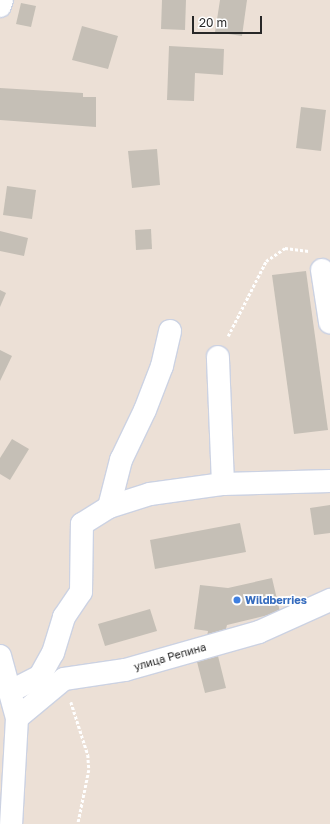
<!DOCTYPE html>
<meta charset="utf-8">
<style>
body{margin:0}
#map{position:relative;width:330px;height:824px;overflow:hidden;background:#ece0d6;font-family:"Golos Text",sans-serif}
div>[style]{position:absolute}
.building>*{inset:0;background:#c5bfb6}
.path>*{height:2.5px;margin-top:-1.25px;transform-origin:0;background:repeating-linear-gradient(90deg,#fff 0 3px,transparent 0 5px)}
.roads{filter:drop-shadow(1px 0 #ccd2e2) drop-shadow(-1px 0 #ccd2e2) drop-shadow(0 1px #ccd2e2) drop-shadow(0 -1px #ccd2e2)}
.minor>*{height:22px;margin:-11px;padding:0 11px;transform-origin:11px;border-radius:11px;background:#fff}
.dots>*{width:11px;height:11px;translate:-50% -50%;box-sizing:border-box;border:2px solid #fff;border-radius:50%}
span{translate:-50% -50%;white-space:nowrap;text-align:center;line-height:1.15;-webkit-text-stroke:3.5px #fff;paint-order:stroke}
.shop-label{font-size:11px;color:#366cbe;font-weight:700}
.left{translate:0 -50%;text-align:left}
.street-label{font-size:11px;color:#272727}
.scale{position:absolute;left:192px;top:16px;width:70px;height:18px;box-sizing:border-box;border:2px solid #272727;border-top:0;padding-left:5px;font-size:12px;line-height:14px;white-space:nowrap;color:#272727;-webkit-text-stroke:3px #fff;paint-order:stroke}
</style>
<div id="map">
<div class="building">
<i style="clip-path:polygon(162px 0,186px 0,185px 30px,161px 29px)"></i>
<i style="clip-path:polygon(220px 0,247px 0,242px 36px,215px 32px)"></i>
<i style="clip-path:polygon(21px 3px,36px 6px,31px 27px,16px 24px)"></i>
<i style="clip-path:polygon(82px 26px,118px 36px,108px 69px,72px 60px)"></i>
<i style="clip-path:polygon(169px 46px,224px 49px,223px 75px,195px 73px,194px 101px,167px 100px)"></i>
<i style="clip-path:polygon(0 88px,83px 93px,83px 97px,96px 97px,96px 127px,0 120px)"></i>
<i style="clip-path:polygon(301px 107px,326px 110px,321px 151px,296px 148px)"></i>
<i style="clip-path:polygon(157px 149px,160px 185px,132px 188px,128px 151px)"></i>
<i style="clip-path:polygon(7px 186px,36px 190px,32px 219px,3px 215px)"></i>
<i style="clip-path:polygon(151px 229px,152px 249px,136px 250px,135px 230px)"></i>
<i style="clip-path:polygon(0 231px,28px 238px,24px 256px,0 251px)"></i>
<i style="clip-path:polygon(306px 271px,328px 430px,294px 434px,272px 275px)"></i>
<i style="clip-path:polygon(0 290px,6px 293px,0 307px)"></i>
<i style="clip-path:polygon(0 350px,12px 356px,0 381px)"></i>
<i style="clip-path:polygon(12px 439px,29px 449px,10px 480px,0 474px,0 458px)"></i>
<i style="clip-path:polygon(330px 505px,330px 533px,314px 535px,310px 508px)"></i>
<i style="clip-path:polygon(240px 523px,246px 552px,155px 569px,150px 540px)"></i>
<i style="clip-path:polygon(272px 578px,280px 612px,227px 625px,224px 636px,206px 642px,208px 631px,194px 629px,200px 585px,228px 588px)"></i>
<i style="clip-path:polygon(150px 609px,157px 631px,105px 646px,98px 624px)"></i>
<i style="clip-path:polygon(217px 652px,226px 688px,205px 693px,196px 658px)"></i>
</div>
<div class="path">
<i style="left:228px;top:336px;width:84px;rotate:-63.1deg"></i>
<i style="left:266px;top:261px;width:23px;rotate:-34deg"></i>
<i style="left:285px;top:248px;width:24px;rotate:7deg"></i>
<i style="left:71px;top:702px;width:56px;rotate:72.2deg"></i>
<i style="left:88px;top:755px;width:15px;rotate:86deg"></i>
<i style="left:89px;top:770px;width:55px;rotate:101.5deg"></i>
</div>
<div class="roads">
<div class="minor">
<i style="left:0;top:6px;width:6px;rotate:-72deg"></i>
<i style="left:322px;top:270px;width:53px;rotate:81.3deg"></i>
<i style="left:223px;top:484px;width:107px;rotate:-1.6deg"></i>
<i style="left:109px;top:507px;width:43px;rotate:-17.6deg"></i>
<i style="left:150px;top:494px;width:74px;rotate:-7.8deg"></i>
<i style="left:223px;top:484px;width:127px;rotate:-92.3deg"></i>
<i style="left:0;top:656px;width:64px;rotate:74.7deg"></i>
<i style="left:17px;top:718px;width:106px;rotate:93.2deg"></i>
<i style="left:11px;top:691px;width:33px;rotate:-27deg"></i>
<i style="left:40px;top:676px;width:26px;rotate:-61deg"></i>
<i style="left:53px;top:653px;width:38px;rotate:-73deg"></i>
<i style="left:64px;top:617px;width:30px;rotate:-56deg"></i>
<i style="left:81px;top:592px;width:68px;rotate:-89.2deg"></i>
<i style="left:82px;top:524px;width:32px;rotate:-32deg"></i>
<i style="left:109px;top:507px;width:49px;rotate:-75.7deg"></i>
<i style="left:121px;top:460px;width:55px;rotate:-64.4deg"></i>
<i style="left:145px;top:410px;width:47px;rotate:-68.9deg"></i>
<i style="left:162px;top:366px;width:36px;rotate:-77deg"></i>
<i style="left:17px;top:718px;width:61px;rotate:-39.7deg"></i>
<i style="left:64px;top:679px;width:62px;rotate:-8.4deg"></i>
<i style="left:125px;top:670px;width:139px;rotate:-15.8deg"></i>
<i style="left:259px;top:632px;width:78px;rotate:-24.3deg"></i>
</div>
</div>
<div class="dots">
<i style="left:237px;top:600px;background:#3f7fe0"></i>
</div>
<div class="shop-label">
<span class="left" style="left:245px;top:600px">Wildberries</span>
</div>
<div class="street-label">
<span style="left:170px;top:657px;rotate:-16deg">улица Репина</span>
</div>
<div class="scale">20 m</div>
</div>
